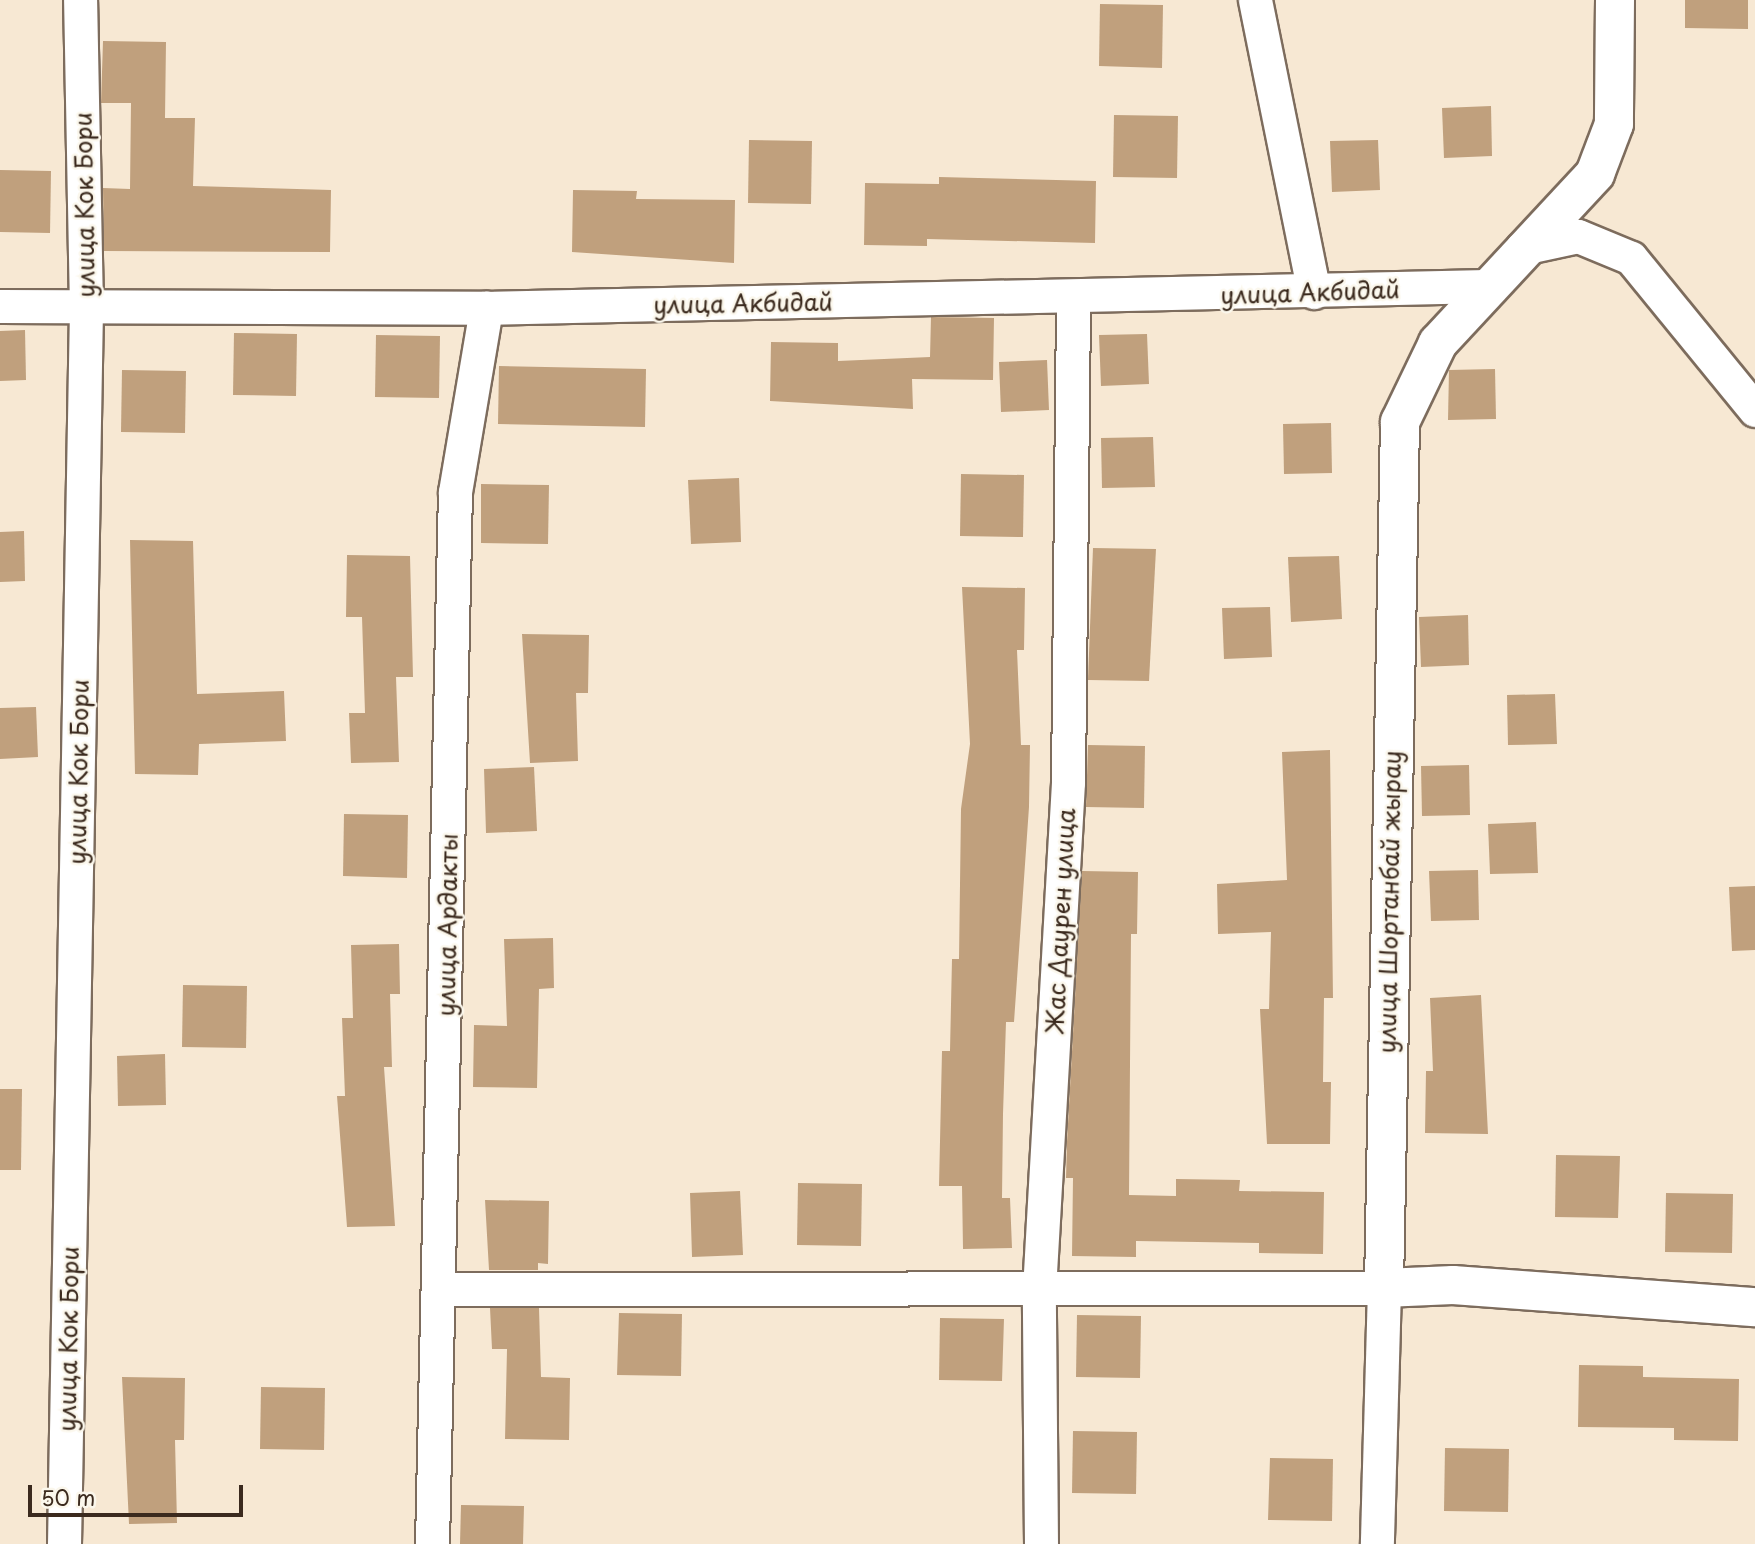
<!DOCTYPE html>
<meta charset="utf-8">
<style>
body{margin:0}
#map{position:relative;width:1755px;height:1544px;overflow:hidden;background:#f7e8d3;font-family:"Playpen Sans",sans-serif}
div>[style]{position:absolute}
.building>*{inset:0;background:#c0a07d}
.roads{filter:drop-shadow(2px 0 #7d6c5d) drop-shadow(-2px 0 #7d6c5d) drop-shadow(0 2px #7d6c5d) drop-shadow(0 -2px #7d6c5d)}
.minor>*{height:33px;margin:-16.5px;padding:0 16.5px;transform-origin:16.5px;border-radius:16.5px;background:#fff}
.tertiary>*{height:38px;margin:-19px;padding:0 19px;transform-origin:19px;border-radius:19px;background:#fff}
span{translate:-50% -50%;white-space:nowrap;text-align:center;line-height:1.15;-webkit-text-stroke:5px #fbf7ec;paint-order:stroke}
.street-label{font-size:24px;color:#3b2a1e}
.scale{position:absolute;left:28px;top:1485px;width:215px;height:32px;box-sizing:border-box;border:4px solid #3b2a1e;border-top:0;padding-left:9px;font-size:21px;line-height:24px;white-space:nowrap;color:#3b2a1e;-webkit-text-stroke:5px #fbf7ec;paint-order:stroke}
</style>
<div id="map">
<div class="building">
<i style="clip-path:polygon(1685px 0,1748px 0,1748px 29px,1685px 28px)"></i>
<i style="clip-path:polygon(1100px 4px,1163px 5px,1162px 68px,1099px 66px)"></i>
<i style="clip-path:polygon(103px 41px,166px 42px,165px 118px,195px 118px,193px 186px,331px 190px,330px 252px,104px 251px,103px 188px,130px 189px,131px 103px,101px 103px)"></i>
<i style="clip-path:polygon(1491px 106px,1492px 156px,1444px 158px,1442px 108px)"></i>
<i style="clip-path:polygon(1114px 115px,1178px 116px,1177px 178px,1113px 177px)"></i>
<i style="clip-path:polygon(749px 140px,812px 141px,811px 204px,748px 203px)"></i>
<i style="clip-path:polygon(1378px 140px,1380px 190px,1332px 192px,1330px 141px)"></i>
<i style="clip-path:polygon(0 170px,51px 171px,50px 233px,0 232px)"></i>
<i style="clip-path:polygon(939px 177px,1096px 181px,1095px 243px,927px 239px,927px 246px,864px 245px,865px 183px,939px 184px)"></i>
<i style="clip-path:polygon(573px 190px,637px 191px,636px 199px,735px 200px,734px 263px,572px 252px)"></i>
<i style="clip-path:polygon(931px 317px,994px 318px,993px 380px,912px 379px,913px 409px,770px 401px,771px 342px,838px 343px,838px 361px,930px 357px)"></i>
<i style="clip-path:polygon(25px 330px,26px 380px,0 381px,0 331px)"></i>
<i style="clip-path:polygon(234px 333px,297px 334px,296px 396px,233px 395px)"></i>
<i style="clip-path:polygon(1147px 334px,1149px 384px,1101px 386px,1099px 335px)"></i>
<i style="clip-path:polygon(376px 335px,440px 336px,439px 398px,375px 397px)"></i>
<i style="clip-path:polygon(1047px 360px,1049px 410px,1001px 412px,999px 362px)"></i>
<i style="clip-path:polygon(499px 366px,646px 369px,645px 427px,498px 424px)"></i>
<i style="clip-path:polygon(1495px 369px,1496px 419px,1448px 420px,1449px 370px)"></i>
<i style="clip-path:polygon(122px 370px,186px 371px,185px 433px,121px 432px)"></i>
<i style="clip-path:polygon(1331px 423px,1332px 473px,1284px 474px,1283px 424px)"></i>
<i style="clip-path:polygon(1153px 437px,1155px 487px,1102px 488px,1101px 438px)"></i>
<i style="clip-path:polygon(961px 474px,1024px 475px,1023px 537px,960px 536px)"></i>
<i style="clip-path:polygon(739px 478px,741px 542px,691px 544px,688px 480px)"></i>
<i style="clip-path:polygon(481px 484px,549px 485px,548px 544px,481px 543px)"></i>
<i style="clip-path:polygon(24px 531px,25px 581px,0 582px,0 532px)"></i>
<i style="clip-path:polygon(130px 540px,193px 541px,197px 694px,284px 691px,286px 741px,199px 744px,198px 775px,135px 774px)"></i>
<i style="clip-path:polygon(1093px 548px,1156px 549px,1149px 681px,1088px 680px)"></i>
<i style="clip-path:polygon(347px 555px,410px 556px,413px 677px,396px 677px,399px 762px,351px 763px,349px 713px,365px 713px,362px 617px,346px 617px)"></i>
<i style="clip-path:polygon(1339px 556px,1342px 619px,1291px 622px,1288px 557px)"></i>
<i style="clip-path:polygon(962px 587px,1025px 588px,1024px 650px,1017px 650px,1021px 745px,1030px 745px,1029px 807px,1014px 1022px,1006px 1022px,1003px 1114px,1002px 1198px,1010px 1198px,1012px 1248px,963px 1249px,962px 1186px,939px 1186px,942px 1051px,950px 1051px,952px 959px,959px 959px,961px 809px,970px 744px)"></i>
<i style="clip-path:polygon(1270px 607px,1272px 657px,1224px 659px,1222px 608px)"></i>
<i style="clip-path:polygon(1468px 615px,1469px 665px,1421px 667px,1419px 617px)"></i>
<i style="clip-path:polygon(522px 634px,589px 635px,588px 693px,576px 693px,578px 761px,530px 763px)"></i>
<i style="clip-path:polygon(1555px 694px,1557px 744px,1508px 745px,1507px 695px)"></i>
<i style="clip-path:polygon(36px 707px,38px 757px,0 759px,0 708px)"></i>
<i style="clip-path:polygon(1088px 745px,1145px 746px,1144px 808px,1086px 807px)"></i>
<i style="clip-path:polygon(1330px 750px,1333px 998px,1324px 998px,1323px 1082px,1331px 1082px,1330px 1144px,1267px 1144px,1260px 1009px,1269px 1009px,1271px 932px,1218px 934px,1217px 884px,1287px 880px,1282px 752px)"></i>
<i style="clip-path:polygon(1469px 765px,1470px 815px,1422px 816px,1421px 766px)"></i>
<i style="clip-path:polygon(534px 767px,537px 831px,486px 833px,484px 769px)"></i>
<i style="clip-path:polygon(344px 814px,408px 815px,407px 878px,343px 876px)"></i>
<i style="clip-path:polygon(1536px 822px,1538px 873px,1490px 874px,1488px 824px)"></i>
<i style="clip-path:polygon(1478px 870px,1479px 920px,1431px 921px,1429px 871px)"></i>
<i style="clip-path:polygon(1082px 871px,1138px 872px,1137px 934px,1131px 934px,1129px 1195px,1176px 1196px,1176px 1179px,1240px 1180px,1239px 1191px,1324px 1192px,1323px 1254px,1259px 1253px,1259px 1243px,1136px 1241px,1136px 1257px,1072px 1256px,1073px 1178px,1066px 1178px,1067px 1142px)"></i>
<i style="clip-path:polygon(1755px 886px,1755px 950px,1732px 951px,1729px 887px)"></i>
<i style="clip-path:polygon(553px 938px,554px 988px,539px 989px,537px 1088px,473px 1087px,474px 1025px,507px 1026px,504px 939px)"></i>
<i style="clip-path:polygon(399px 944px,400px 994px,390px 994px,392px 1067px,384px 1067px,395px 1226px,347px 1227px,337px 1096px,345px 1096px,342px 1018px,353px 1018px,351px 945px)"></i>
<i style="clip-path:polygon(183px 985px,247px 986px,246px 1048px,182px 1047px)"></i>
<i style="clip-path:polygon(1481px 995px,1488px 1134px,1425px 1133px,1426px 1071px,1433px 1071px,1430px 998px)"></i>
<i style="clip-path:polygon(165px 1054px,166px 1105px,118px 1106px,117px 1056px)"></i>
<i style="clip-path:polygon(0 1089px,22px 1089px,21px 1170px,0 1170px)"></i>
<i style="clip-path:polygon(1556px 1155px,1620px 1156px,1618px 1218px,1555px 1217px)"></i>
<i style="clip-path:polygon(798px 1183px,862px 1184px,861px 1246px,797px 1245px)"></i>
<i style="clip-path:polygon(740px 1191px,743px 1255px,692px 1257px,690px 1193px)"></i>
<i style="clip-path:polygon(1666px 1193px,1733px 1194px,1732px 1253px,1665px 1252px)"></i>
<i style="clip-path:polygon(485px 1200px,549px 1201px,548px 1264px,538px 1263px,538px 1270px,489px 1270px)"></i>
<i style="clip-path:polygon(490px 1308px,539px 1308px,541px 1377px,570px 1378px,569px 1440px,505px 1439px,507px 1349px,492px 1349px)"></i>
<i style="clip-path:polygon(619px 1313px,682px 1314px,681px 1376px,617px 1375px)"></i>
<i style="clip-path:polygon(1077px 1315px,1141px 1316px,1140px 1378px,1076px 1377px)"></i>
<i style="clip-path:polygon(940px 1318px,1004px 1319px,1002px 1381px,939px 1380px)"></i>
<i style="clip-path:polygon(1579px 1365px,1643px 1366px,1643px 1377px,1739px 1379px,1738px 1441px,1674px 1440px,1674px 1428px,1578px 1427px)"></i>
<i style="clip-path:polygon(122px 1377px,185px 1378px,184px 1440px,175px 1440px,177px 1523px,129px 1524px)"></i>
<i style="clip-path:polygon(261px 1387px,325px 1388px,324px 1450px,260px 1449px)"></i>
<i style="clip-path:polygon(1073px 1431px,1137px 1432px,1136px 1494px,1072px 1493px)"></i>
<i style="clip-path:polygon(1445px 1448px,1509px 1449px,1508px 1512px,1444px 1511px)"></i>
<i style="clip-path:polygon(1270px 1458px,1333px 1459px,1332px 1521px,1268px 1520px)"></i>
<i style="clip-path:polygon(461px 1505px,524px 1506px,523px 1544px,460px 1544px)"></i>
</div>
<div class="roads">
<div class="minor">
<i style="left:1255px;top:0;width:298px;rotate:78.6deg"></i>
<i style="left:1522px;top:248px;width:57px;rotate:-12.1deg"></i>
<i style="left:1578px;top:236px;width:57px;rotate:22.5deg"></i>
<i style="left:1631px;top:258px;width:196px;rotate:50.8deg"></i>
<i style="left:0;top:306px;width:486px;rotate:0.2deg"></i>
<i style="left:486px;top:308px;width:1001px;rotate:-1.26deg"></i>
<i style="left:442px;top:1289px;width:942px;rotate:-0.06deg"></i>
<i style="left:1384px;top:1288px;width:256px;rotate:91.6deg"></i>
<i style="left:64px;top:1544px;width:1236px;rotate:-88.98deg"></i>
<i style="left:86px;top:308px;width:308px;rotate:-91.1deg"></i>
<i style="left:432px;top:1544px;width:1052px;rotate:-88.75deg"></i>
<i style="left:455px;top:492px;width:187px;rotate:-80.4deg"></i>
<i style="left:1041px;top:1544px;width:254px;rotate:-90.5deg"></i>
<i style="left:1039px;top:1290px;width:509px;rotate:-86.73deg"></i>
<i style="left:1068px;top:782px;width:485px;rotate:-89.4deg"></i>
</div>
<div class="tertiary">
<i style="left:1615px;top:0;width:124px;rotate:90.5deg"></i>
<i style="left:1614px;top:124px;width:53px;rotate:110.8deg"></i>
<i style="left:1595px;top:174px;width:231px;rotate:132.9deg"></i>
<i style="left:1438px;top:343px;width:88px;rotate:115.7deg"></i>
<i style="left:1400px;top:422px;width:866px;rotate:91.06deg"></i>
<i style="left:1384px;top:1288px;width:69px;rotate:-2.5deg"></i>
<i style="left:1453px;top:1285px;width:303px;rotate:4.2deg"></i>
</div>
</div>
<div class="street-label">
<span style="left:84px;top:205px;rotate:-91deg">улица Кок Бори</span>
<span style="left:1310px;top:292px;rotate:-2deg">улица Акбидай</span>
<span style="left:743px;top:303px;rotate:-1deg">улица Акбидай</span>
<span style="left:78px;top:772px;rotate:-89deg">улица Кок Бори</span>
<span style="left:1389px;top:902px;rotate:-89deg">улица Шортанбай жырау</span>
<span style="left:1060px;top:921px;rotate:-87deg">Жас Даурен улица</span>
<span style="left:447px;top:925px;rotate:-89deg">улица Ардакты</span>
<span style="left:68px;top:1339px;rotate:-89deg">улица Кок Бори</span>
</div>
<div class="scale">50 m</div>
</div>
